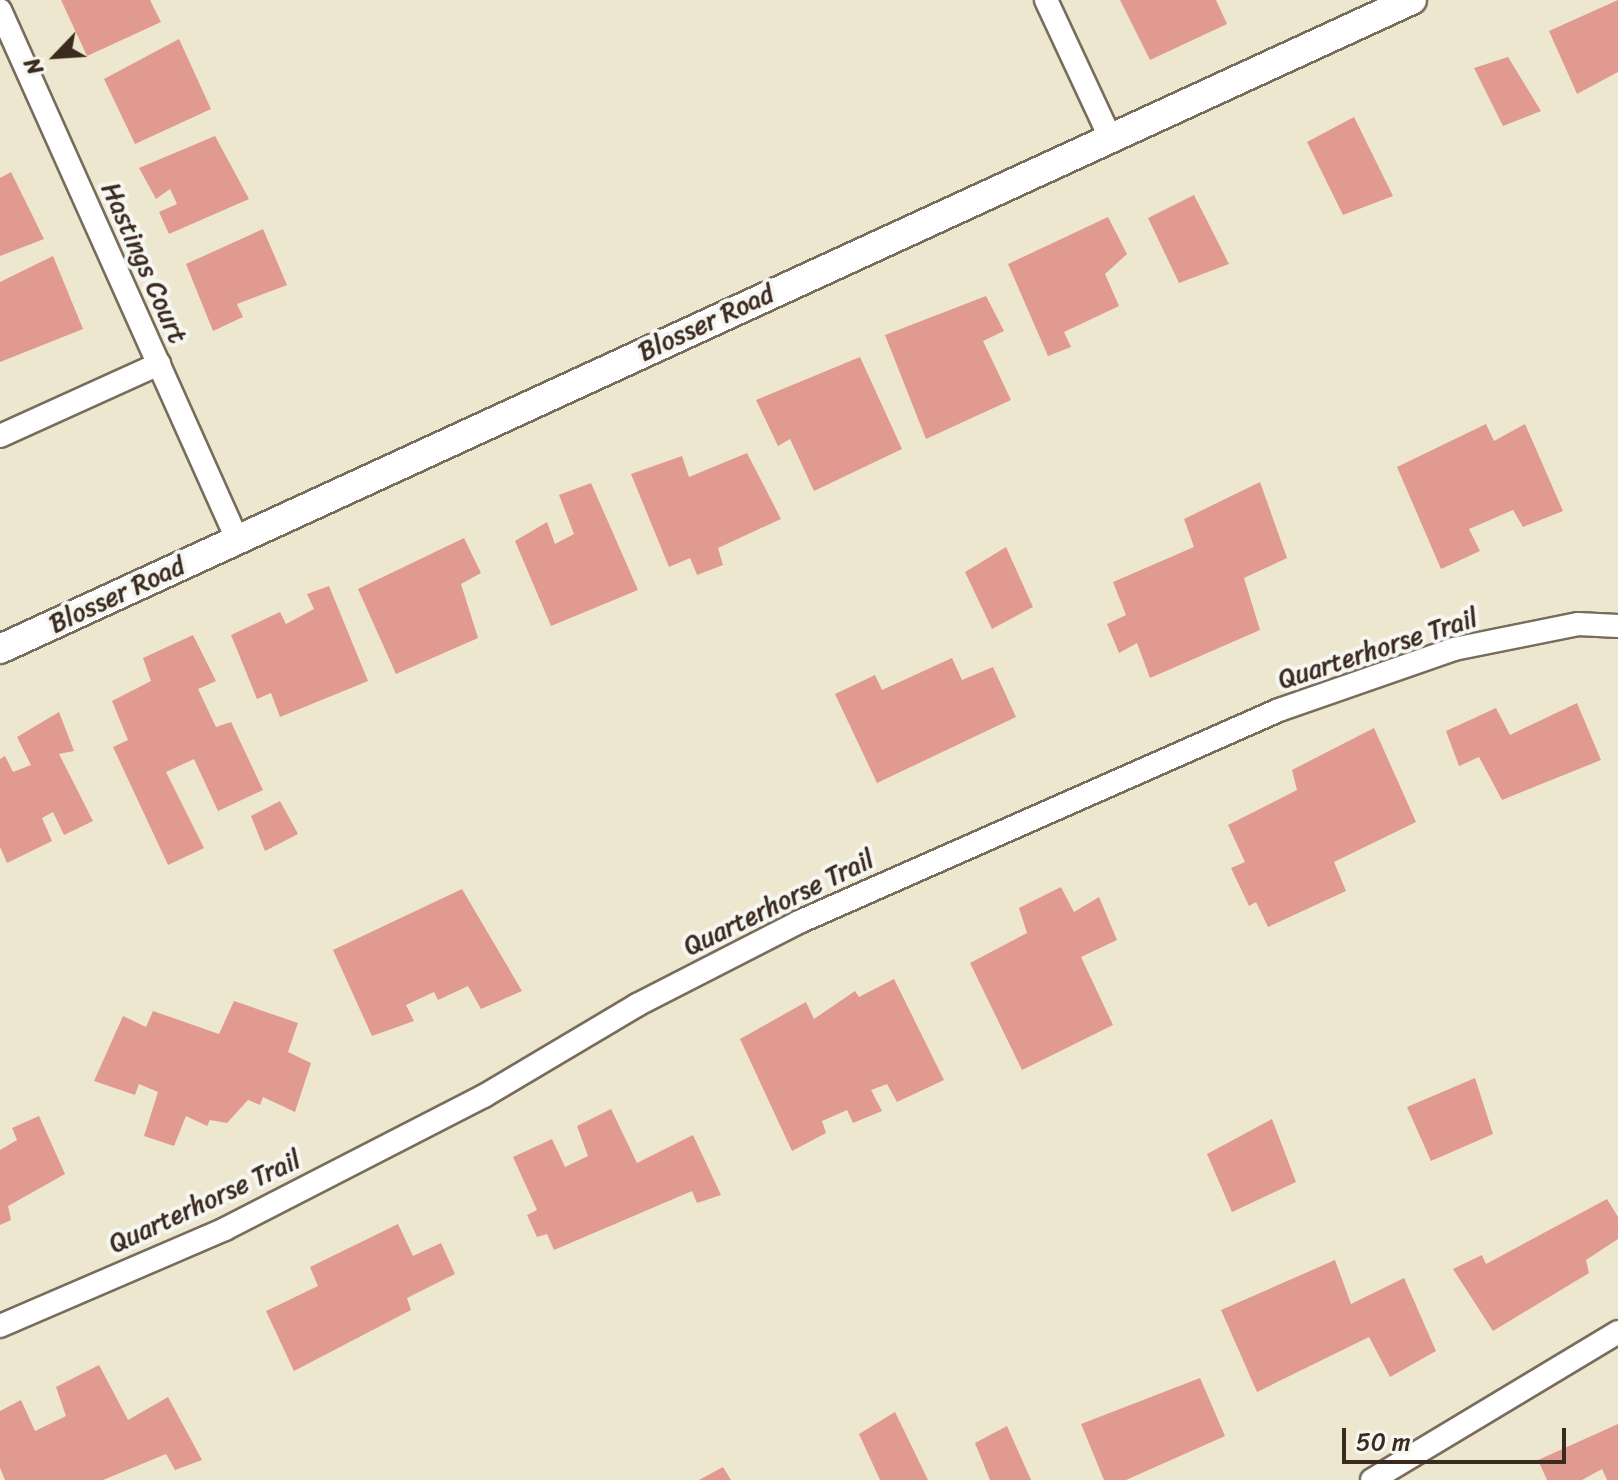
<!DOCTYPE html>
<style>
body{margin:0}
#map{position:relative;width:1618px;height:1480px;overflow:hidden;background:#eee7cf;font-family:Sriracha,sans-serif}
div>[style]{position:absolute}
.building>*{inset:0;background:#e19a90}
.roads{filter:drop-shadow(2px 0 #7a6c5c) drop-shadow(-2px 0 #7a6c5c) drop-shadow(0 2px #7a6c5c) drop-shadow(0 -2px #7a6c5c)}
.minor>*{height:22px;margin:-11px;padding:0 11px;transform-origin:11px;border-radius:11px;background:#fff}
.tertiary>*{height:28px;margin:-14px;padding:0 14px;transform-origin:14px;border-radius:14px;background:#fff}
span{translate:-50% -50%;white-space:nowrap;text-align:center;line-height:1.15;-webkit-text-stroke:8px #f6f6f2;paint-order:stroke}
.street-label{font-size:26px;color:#3b2a1e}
.north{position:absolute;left:16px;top:16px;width:80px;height:80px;-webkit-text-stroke:6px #f6f6f2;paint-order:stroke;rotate:245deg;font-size:22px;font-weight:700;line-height:32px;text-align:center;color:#3b2a1e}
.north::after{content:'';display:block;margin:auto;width:28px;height:36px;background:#3b2a1e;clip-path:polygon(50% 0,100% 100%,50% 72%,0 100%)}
.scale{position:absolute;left:1342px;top:1428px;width:224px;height:36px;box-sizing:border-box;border:4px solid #3b2a1e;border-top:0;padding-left:10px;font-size:24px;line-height:28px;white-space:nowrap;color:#3b2a1e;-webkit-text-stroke:6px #f6f6f2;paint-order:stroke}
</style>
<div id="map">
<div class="building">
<i style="clip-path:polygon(61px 0,150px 0,161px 22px,87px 56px)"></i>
<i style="clip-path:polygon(1120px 0,1216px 0,1227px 24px,1150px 60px)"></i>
<i style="clip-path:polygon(1618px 0,1618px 72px,1577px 94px,1549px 31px)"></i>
<i style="clip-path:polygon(179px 39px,211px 109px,135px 144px,104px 79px)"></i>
<i style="clip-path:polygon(1508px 57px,1541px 111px,1503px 126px,1474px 68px)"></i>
<i style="clip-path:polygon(1354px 117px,1393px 196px,1343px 215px,1307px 142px)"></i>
<i style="clip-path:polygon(215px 136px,249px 199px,169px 234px,159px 212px,177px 204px,170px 189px,156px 199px,139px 168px)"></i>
<i style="clip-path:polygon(11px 172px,44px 239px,0 256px,0 178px)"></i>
<i style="clip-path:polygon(1194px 195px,1229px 264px,1179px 283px,1148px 218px)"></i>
<i style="clip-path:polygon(1108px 217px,1127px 254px,1105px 274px,1119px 306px,1064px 332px,1071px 347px,1048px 356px,1008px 264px)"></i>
<i style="clip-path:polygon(263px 229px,287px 285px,237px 304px,243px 317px,213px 331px,186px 264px)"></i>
<i style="clip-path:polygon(53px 256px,83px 329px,0 362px,0 282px)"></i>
<i style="clip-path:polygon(986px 296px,1004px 331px,983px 341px,1011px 400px,926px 439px,885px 335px)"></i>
<i style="clip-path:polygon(860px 357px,902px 449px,814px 491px,790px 439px,778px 446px,756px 400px)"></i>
<i style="clip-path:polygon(1486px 424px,1494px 441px,1525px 424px,1563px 511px,1523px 527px,1513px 510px,1469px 529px,1480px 551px,1441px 569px,1397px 467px)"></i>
<i style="clip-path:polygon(747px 453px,781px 519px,718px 548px,723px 565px,697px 575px,690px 558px,669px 567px,631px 474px,682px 456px,689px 477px)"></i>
<i style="clip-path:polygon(1260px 482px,1287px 558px,1244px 578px,1260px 630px,1150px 678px,1137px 643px,1119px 653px,1107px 624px,1126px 615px,1113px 582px,1194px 547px,1184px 519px)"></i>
<i style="clip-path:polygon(591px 483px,638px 590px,551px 626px,515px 541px,547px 522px,555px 544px,574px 534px,559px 495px)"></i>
<i style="clip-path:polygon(464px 538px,481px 573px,461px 584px,478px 638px,396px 674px,358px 589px)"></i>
<i style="clip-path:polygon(1006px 547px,1033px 607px,992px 629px,965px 572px)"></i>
<i style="clip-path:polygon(329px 586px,368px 681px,280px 717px,271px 693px,257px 699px,231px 635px,280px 612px,286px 624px,314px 609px,307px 594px)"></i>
<i style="clip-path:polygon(193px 635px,216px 681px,198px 689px,216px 727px,231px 722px,263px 790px,218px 811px,194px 759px,166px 772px,204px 848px,168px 865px,113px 747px,128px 740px,112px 701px,151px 681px,143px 658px)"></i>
<i style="clip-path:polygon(952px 658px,962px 680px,993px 667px,1016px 717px,877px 783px,835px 694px,875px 675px,882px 690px)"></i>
<i style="clip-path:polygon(1577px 703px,1601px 760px,1502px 800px,1479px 757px,1459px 766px,1446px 731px,1496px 708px,1510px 735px)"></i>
<i style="clip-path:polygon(59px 712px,74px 751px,59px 754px,93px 821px,64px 835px,53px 812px,42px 818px,52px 841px,7px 863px,0 847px,0 759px,5px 756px,13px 772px,31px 765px,17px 737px)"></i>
<i style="clip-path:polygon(1374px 728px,1416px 822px,1334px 862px,1346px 891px,1268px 927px,1256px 902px,1249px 906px,1231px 868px,1245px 862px,1228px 825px,1297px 790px,1292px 770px)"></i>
<i style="clip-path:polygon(280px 801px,298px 834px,265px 851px,251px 816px)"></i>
<i style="clip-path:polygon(1061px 887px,1074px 912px,1099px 897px,1117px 940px,1081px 957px,1113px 1025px,1022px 1070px,970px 963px,1027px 933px,1019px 908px)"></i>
<i style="clip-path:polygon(462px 889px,522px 991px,481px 1009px,468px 986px,438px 1000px,434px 992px,406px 1005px,414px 1021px,372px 1036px,333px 950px)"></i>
<i style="clip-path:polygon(894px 979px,944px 1080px,897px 1102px,887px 1084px,871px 1090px,882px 1111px,853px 1123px,847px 1110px,822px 1121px,826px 1133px,792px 1151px,740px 1039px,806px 1002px,814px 1019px,855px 991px,859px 997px)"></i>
<i style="clip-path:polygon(234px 1001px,298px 1023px,288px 1052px,311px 1063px,295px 1112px,263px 1097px,260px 1105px,248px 1100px,227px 1123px,210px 1120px,207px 1126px,186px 1116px,174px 1146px,144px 1136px,158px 1092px,139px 1084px,135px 1095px,94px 1081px,123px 1016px,146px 1027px,153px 1011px,219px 1034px)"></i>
<i style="clip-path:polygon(1475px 1078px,1493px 1134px,1431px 1161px,1407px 1107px)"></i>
<i style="clip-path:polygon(611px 1109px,637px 1163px,693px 1135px,721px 1195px,697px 1203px,692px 1191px,554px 1250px,547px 1234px,537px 1237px,527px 1215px,537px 1210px,513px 1157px,552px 1139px,565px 1167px,588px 1156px,577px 1126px)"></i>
<i style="clip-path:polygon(39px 1116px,65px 1174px,8px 1206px,11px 1220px,0 1225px,0 1150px,17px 1140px,12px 1128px)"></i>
<i style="clip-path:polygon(1272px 1119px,1296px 1182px,1232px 1212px,1207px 1154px)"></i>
<i style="clip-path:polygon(1607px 1199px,1618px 1217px,1618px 1239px,1586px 1260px,1589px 1273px,1493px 1331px,1453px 1269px,1482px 1255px,1486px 1264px)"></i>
<i style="clip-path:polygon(398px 1224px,413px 1256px,441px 1243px,455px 1274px,407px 1298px,411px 1310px,294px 1371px,266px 1311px,318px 1286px,310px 1267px)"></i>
<i style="clip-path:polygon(1335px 1260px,1351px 1304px,1404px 1278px,1436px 1351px,1390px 1377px,1369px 1337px,1257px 1392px,1221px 1310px)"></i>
<i style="clip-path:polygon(99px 1365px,128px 1420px,168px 1397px,202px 1460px,175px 1470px,166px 1454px,103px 1480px,5px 1480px,0 1468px,0 1411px,21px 1400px,35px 1431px,66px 1416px,56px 1387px)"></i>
<i style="clip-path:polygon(1200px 1378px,1225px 1436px,1126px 1480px,1104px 1480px,1081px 1424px)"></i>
<i style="clip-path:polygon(895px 1412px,928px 1480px,880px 1480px,859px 1434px)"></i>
<i style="clip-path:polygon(1618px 1424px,1618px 1480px,1607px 1480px,1602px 1469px,1582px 1480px,1547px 1480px,1538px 1460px)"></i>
<i style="clip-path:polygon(1007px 1426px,1031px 1480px,990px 1480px,975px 1443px)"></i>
<i style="clip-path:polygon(723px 1467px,731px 1480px,699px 1480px)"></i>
</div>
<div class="roads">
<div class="minor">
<i style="left:1046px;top:0;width:151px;rotate:65deg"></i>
<i style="left:0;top:10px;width:580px;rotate:65.87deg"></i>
<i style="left:0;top:436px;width:175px;rotate:-24.4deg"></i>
<i style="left:0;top:1326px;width:245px;rotate:-23.3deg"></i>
<i style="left:225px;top:1229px;width:291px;rotate:-27.2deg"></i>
<i style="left:484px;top:1096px;width:178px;rotate:-30.7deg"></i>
<i style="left:637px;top:1005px;width:182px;rotate:-27.1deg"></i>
<i style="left:799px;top:922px;width:525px;rotate:-23.83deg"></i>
<i style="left:1279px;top:710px;width:185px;rotate:-19.2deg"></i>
<i style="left:1454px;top:649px;width:126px;rotate:-11.4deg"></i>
<i style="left:1578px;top:624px;width:40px;rotate:2.9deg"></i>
<i style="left:1372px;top:1480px;width:287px;rotate:-31deg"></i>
</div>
<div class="tertiary">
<i style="left:0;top:649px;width:1554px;rotate:-24.69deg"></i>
</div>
</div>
<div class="street-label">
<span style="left:144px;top:263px;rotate:66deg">Hastings Court</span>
<span style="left:706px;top:323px;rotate:-25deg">Blosser Road</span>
<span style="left:117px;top:595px;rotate:-25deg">Blosser Road</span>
<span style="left:1378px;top:649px;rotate:-18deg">Quarterhorse Trail</span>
<span style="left:779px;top:903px;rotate:-26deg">Quarterhorse Trail</span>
<span style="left:205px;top:1202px;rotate:-25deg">Quarterhorse Trail</span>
</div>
<div class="north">N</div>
<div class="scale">50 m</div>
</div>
